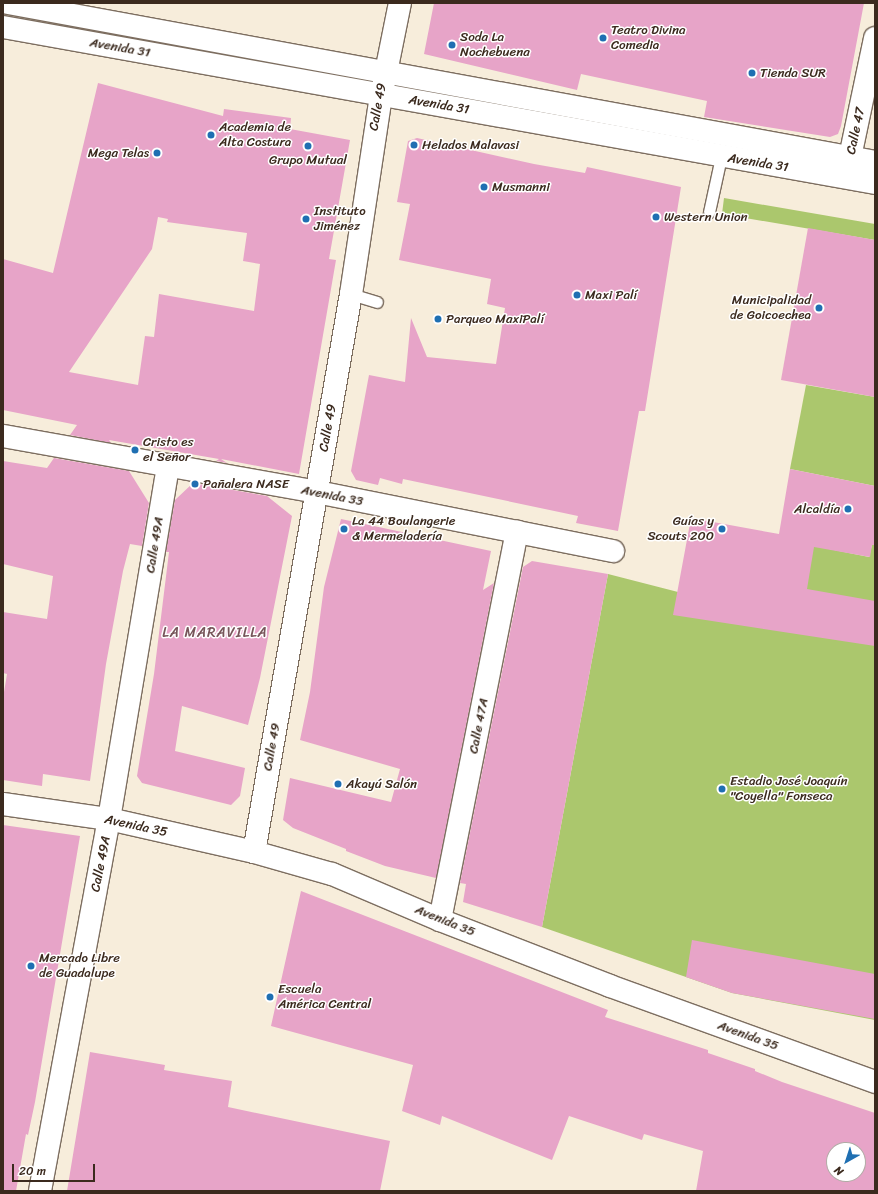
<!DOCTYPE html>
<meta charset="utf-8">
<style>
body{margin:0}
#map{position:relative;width:878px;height:1194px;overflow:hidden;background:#f7eddb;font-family:Sriracha,sans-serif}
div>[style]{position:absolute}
.green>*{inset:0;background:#abc76d}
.building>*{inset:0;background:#e7a4c8}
.roads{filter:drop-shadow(1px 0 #7d6e60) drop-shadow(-1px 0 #7d6e60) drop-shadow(0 1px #7d6e60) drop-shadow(0 -1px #7d6e60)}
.service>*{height:11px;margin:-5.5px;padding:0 5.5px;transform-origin:5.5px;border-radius:5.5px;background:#fff}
.minor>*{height:22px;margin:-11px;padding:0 11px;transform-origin:11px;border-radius:11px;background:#fff}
.tertiary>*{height:22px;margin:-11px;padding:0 11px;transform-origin:11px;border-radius:11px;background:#fff}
.secondary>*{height:22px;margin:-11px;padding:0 11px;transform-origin:11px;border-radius:11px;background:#fff}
.dots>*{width:11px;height:11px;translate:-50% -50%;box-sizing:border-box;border:2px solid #fff;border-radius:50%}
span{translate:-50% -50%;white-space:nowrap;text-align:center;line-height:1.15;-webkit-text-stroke:3px #fff;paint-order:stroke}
.poi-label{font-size:13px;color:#3b2a1e}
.left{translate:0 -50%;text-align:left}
.right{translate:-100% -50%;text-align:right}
.street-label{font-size:13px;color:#3b2a1e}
.neighbourhood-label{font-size:14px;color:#77555a;letter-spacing:1px}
.frame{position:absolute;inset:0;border:4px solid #3b2a1e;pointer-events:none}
.north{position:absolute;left:826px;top:1142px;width:40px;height:40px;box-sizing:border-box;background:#fff;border:1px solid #b1aaa5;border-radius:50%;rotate:219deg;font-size:11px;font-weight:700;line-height:16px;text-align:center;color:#3b2a1e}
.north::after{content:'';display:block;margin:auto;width:14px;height:18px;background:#1f6fb2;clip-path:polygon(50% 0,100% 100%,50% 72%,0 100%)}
.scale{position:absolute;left:12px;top:1164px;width:83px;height:18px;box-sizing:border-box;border:2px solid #3b2a1e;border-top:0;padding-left:5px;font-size:12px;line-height:14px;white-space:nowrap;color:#3b2a1e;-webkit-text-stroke:3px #fff;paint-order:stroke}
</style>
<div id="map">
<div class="green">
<i style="clip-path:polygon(724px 198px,875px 224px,875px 240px,722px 214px)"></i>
<i style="clip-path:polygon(806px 385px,875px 397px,875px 486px,790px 469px)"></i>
<i style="clip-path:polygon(816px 533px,829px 549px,869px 557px,872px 545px,875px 545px,875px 1020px,732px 993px,542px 927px,608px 574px,678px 592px)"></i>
</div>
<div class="building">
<i style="clip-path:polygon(434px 3px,864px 3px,841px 126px,838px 134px,830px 137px,704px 117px,707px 101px,581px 74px,577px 90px,424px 54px)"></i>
<i style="clip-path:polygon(evenodd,98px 83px,223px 116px,224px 109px,291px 118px,290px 129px,350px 140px,329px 259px,336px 260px,299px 474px,221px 459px,227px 463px,216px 461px,219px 459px,109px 440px,111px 443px,70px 435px,77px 425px,3px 410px,3px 259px,53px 273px,98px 83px,158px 217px,168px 219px,167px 222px,247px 233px,243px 261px,260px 264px,254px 311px,159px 294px,154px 337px,145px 336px,138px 385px,69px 372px,152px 249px,158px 217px)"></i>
<i style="clip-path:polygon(417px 138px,534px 164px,585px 173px,587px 167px,681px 187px,645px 411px,639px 411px,618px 531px,576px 523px,578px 516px,403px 479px,402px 484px,380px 478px,378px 485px,356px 480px,351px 471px,369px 375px,405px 382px,411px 318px,427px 357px,496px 364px,505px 308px,487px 304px,491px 279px,399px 260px,410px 204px,397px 202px,408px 141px)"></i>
<i style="clip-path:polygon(808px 228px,875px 240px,875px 397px,781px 380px)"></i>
<i style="clip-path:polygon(54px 458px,129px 471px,149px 503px,142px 546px,130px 544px,123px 571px,106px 664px,90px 781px,43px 774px,42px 786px,3px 780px,3px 698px,7px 674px,3px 673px,3px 612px,47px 619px,53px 576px,3px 564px,3px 461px,47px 468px)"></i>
<i style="clip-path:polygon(790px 469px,875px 486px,875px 545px,872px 545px,870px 557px,814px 547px,807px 589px,875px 601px,875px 646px,673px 615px,691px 518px,779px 534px)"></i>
<i style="clip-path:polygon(193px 483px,267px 496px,292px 516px,260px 678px,248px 725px,182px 706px,175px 751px,245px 768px,240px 796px,231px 805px,142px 783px,137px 776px,154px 674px,169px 552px,166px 552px,175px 500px)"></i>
<i style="clip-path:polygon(341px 519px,491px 551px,483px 590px,494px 583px,436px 878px,385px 866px,346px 851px,346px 849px,293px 828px,283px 820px,290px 778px,391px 802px,400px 769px,300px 740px,310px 692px,324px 587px)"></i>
<i style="clip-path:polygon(532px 561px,608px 574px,542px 927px,463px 902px,466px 884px,460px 883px,523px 567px)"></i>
<i style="clip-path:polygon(3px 825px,80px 836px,35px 1102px,28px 1135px,26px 1134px,16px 1191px,3px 1191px)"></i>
<i style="clip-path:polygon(evenodd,301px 891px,608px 1010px,605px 1017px,708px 1050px,708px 1053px,755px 1069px,755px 1071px,782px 1082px,875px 1113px,875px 1191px,696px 1191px,703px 1151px,644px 1134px,642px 1140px,569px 1116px,552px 1160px,442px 1116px,440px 1125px,402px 1111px,413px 1065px,271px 1026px,301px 891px,834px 1150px,858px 1150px,858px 1174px,834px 1174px,834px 1150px)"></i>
<i style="clip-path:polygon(692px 940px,875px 974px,875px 1019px,732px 993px,686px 977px)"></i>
<i style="clip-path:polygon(90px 1052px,165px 1065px,164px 1070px,232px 1081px,228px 1107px,390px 1141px,380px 1191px,67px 1191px)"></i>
</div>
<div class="roads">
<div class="service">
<i style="left:709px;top:212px;width:56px;rotate:-77.7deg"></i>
<i style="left:351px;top:294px;width:27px;rotate:17deg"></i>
</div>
<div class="minor">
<i style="left:846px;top:176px;width:141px;rotate:-78.1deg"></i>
<i style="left:3px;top:436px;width:319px;rotate:10.1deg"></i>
<i style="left:317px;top:492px;width:302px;rotate:11.3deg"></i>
<i style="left:3px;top:804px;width:107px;rotate:8.1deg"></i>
<i style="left:109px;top:819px;width:149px;rotate:12.8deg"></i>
<i style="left:254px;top:852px;width:81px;rotate:15.8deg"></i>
<i style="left:332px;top:874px;width:117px;rotate:23.1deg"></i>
<i style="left:440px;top:920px;width:182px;rotate:21.2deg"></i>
<i style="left:610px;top:986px;width:282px;rotate:19.9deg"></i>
<i style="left:254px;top:852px;width:566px;rotate:-80.14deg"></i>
<i style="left:351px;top:294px;width:201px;rotate:-81.4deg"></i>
<i style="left:440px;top:920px;width:396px;rotate:-78.8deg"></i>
<i style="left:40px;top:1191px;width:378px;rotate:-79.5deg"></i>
<i style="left:109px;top:819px;width:359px;rotate:-80.5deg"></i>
</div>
<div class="tertiary">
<i style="left:382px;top:92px;width:91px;rotate:-78.6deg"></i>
</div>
<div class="secondary">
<i style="left:8px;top:3px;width:881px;rotate:10.39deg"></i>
<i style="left:3px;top:27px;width:886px;rotate:10.14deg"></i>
</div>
</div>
<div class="dots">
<i style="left:603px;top:38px;background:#1f6fb2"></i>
<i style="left:452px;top:45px;background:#1f6fb2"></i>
<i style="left:752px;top:73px;background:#1f6fb2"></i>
<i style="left:211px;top:135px;background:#1f6fb2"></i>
<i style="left:414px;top:145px;background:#1f6fb2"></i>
<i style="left:308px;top:146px;background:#1f6fb2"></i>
<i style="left:157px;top:153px;background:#1f6fb2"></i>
<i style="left:484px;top:187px;background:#1f6fb2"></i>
<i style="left:656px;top:217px;background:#1f6fb2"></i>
<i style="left:306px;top:219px;background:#1f6fb2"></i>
<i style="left:577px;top:295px;background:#1f6fb2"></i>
<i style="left:819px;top:308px;background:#1f6fb2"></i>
<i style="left:438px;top:319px;background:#1f6fb2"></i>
<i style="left:135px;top:450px;background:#1f6fb2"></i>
<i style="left:195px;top:484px;background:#1f6fb2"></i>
<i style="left:848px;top:509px;background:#1f6fb2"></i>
<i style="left:344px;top:529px;background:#1f6fb2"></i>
<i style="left:722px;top:529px;background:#1f6fb2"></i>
<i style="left:338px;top:784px;background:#1f6fb2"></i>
<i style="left:722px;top:789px;background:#1f6fb2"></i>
<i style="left:31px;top:966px;background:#1f6fb2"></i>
<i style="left:270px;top:997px;background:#1f6fb2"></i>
</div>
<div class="poi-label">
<span class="left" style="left:611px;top:38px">Teatro Divina<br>Comedia</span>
<span class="left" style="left:460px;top:45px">Soda La<br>Nochebuena</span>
<span class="left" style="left:760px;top:73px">Tienda SUR</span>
<span class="left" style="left:219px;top:135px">Academia de<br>Alta Costura</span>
<span class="left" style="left:422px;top:145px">Helados Malavasi</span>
<span class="right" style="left:149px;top:153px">Mega Telas</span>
<span style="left:308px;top:160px">Grupo Mutual</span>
<span class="left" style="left:492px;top:187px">Musmanni</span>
<span class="left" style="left:314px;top:219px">Instituto<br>Jiménez</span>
<span class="left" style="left:664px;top:217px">Western Union</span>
<span class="left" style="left:585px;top:295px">Maxi Palí</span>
<span class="right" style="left:811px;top:308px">Municipalidad<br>de Goicoechea</span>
<span class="left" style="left:446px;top:319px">Parqueo MaxiPalí</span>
<span class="left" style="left:143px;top:450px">Cristo es<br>el Señor</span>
<span class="left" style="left:203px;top:484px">Pañalera NASE</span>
<span class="right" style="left:840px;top:509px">Alcaldía</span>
<span class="left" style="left:352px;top:529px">La 44 Boulangerie<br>&amp; Mermeladería</span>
<span class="right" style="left:714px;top:529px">Guías y<br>Scouts 200</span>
<span class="left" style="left:730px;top:789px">Estadio José Joaquín<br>"Coyella" Fonseca</span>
<span class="left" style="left:346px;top:784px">Akayú Salón</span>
<span class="left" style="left:39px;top:966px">Mercado Libre<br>de Guadalupe</span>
<span class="left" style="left:278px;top:997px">Escuela<br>América Central</span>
</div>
<div class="street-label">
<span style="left:120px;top:48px;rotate:10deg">Avenida 31</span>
<span style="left:439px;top:105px;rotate:10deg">Avenida 31</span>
<span style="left:378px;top:107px;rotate:-80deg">Calle 49</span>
<span style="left:856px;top:131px;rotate:-78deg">Calle 47</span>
<span style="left:758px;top:163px;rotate:9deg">Avenida 31</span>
<span style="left:328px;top:428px;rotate:-80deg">Calle 49</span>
<span style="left:332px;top:496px;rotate:11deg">Avenida 33</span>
<span style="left:155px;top:545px;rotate:-81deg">Calle 49A</span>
<span style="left:479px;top:726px;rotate:-79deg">Calle 47A</span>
<span style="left:272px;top:747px;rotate:-80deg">Calle 49</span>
<span style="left:136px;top:826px;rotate:12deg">Avenida 35</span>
<span style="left:101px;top:864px;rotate:-79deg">Calle 49A</span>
<span style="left:445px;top:921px;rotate:22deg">Avenida 35</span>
<span style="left:748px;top:1036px;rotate:20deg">Avenida 35</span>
</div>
<div class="neighbourhood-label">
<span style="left:215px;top:633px">LA MARAVILLA</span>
</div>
<div class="frame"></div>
<div class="north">N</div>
<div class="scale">20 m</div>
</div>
